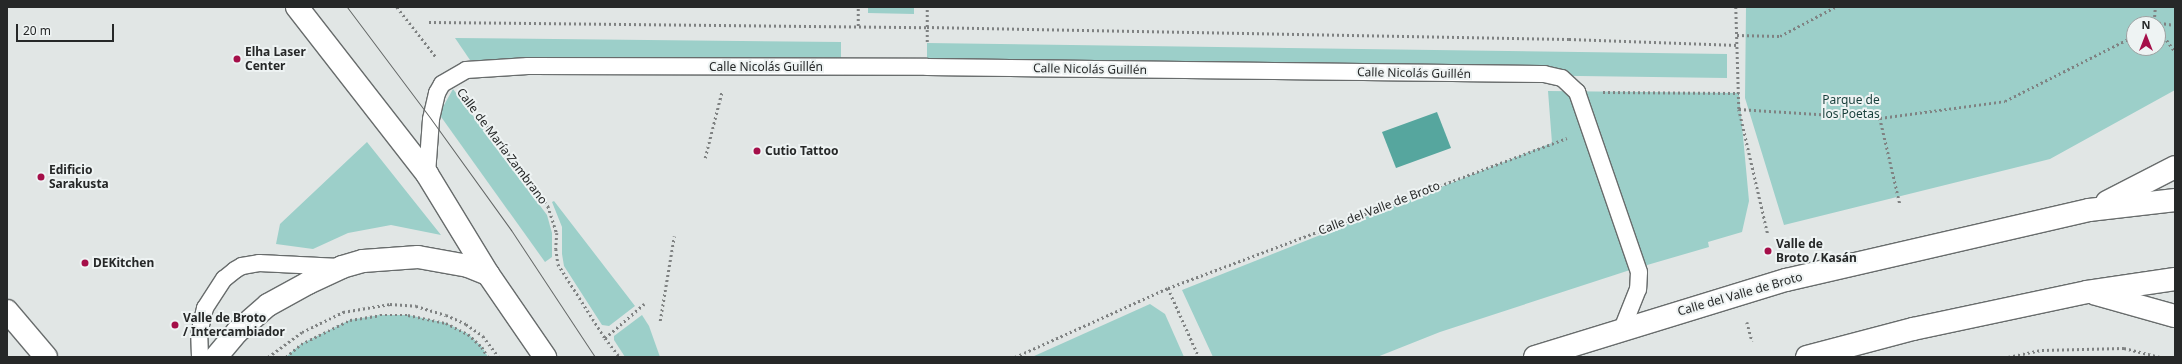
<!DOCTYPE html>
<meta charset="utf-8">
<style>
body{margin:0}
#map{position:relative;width:2182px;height:364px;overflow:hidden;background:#e1e6e5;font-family:"Noto Sans",sans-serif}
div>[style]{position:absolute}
.green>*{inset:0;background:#9ccfc9}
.water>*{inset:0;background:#56a69e}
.path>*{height:2.5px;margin-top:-1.25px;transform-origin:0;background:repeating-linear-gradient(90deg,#7f8282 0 2px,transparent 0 5px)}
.roads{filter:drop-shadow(1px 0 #686c6c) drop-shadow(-1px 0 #686c6c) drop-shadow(0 1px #686c6c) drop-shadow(0 -1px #686c6c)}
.service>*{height:16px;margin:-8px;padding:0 8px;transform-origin:8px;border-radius:8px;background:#fff}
.minor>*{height:22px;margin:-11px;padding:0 11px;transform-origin:11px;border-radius:11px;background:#fff}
.secondary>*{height:22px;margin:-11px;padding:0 11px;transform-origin:11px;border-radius:11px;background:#fff}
.primary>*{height:22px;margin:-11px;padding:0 11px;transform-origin:11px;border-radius:11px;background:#fff}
.tram>*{height:1px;margin:-0.5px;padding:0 0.5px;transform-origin:0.5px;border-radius:0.5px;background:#636665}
.dots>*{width:11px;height:11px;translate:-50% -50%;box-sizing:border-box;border:2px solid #eef3f3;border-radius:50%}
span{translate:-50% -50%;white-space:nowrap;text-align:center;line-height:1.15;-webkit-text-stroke:4px #eef3f3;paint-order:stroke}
.poi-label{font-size:12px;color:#262828;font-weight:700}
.left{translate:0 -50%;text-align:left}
.street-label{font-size:12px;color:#262828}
.park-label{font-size:12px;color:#183f3b}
.frame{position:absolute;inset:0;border:8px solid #262828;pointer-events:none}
.north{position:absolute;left:2126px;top:16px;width:40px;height:40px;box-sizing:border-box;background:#eef3f3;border:1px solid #9ea2a2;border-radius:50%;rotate:0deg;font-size:11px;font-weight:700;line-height:16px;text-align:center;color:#262828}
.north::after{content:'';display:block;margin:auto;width:14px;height:18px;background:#a50f49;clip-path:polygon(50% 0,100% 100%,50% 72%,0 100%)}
.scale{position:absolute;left:16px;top:24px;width:98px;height:18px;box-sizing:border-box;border:2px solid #262828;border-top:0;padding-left:5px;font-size:12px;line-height:14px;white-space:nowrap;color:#262828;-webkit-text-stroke:3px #eef3f3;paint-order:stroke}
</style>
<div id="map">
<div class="green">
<i style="clip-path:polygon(868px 7px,914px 7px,914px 14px,868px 13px)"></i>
<i style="clip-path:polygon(evenodd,1746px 7px,2175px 7px,2175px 90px,2050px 159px,1784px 225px,1745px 98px,1746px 7px,2134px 24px,2158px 24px,2158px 48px,2134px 48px,2134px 24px)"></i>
<i style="clip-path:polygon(455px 38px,841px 42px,841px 63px,470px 60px)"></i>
<i style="clip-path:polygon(927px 43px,1727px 54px,1727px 78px,927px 67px)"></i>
<i style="clip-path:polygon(453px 89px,547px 215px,552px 233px,552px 257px,545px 262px,439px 114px)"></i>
<i style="clip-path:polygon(1548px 91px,1739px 93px,1749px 201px,1742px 232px,1708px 242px,1709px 247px,1630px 270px,1440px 332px,1377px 357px,1213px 357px,1182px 290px,1552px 143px)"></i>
<i style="clip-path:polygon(367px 142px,441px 235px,391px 225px,348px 233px,313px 249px,276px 244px,280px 224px)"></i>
<i style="clip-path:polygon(554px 201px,635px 306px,609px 326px,602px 325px,564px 266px,562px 254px,562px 227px,552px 202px)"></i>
<i style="clip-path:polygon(1150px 304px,1165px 314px,1184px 357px,1032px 357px)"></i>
<i style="clip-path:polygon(380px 315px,408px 315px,446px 323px,468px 334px,482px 347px,488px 357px,286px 357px,301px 344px,350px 320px)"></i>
<i style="clip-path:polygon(642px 315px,649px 326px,660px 357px,625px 357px,614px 340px,614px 336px)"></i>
</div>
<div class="water">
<i style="clip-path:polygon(1437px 112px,1451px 148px,1396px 168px,1382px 132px)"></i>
</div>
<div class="path">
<i style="left:397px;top:7px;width:63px;rotate:52deg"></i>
<i style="left:1736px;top:7px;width:102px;rotate:88.3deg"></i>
<i style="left:1739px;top:109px;width:129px;rotate:77deg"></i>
<i style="left:429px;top:22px;width:498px;rotate:0.6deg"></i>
<i style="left:927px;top:27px;width:642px;rotate:1.07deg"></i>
<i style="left:1569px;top:39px;width:169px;rotate:2deg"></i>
<i style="left:2154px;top:22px;width:21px;rotate:8deg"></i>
<i style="left:2152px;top:24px;width:3px;rotate:-45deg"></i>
<i style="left:2154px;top:22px;width:15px;rotate:-86deg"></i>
<i style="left:858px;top:26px;width:19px;rotate:-90deg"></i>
<i style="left:2158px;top:28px;width:29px;rotate:54deg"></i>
<i style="left:1737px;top:35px;width:43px;rotate:1.3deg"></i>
<i style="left:1780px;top:36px;width:62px;rotate:-27.8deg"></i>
<i style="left:927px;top:42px;width:35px;rotate:-90deg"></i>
<i style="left:1603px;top:92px;width:136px;rotate:0.4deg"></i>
<i style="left:466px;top:98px;width:136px;rotate:52.8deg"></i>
<i style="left:548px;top:206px;width:28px;rotate:72deg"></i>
<i style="left:557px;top:233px;width:16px;rotate:94deg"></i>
<i style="left:556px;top:249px;width:15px;rotate:82deg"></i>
<i style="left:558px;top:264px;width:88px;rotate:57.6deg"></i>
<i style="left:605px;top:338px;width:24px;rotate:52deg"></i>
<i style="left:1739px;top:109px;width:141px;rotate:3.7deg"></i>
<i style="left:1880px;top:118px;width:126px;rotate:-7.7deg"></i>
<i style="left:2005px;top:101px;width:144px;rotate:-26.7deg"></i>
<i style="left:1880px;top:118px;width:88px;rotate:76.9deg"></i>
<i style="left:705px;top:158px;width:69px;rotate:-75.8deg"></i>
<i style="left:1168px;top:288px;width:76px;rotate:65.8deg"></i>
<i style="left:660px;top:321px;width:86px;rotate:-80.6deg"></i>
<i style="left:1747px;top:322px;width:20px;rotate:75deg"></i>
<i style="left:605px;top:338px;width:52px;rotate:-41.1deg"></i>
<i style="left:268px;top:357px;width:42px;rotate:-36.3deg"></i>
<i style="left:302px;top:332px;width:46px;rotate:-26deg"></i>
<i style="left:343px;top:312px;width:48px;rotate:-9.7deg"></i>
<i style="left:390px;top:304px;width:26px;rotate:4deg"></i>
<i style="left:416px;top:306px;width:31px;rotate:17deg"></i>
<i style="left:446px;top:315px;width:22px;rotate:24deg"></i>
<i style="left:466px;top:324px;width:21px;rotate:35deg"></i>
<i style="left:483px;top:336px;width:26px;rotate:53deg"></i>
<i style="left:286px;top:357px;width:20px;rotate:-41deg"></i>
<i style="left:301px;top:344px;width:55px;rotate:-26.1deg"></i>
<i style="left:350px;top:320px;width:30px;rotate:-9deg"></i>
<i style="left:380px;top:315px;width:28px"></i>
<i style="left:408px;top:315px;width:39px;rotate:12deg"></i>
<i style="left:446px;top:323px;width:25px;rotate:27deg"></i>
<i style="left:468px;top:334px;width:19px;rotate:43deg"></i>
<i style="left:482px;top:347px;width:12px;rotate:59deg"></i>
<i style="left:1015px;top:357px;width:168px;rotate:-24.3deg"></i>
<i style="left:1168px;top:288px;width:426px;rotate:-20.6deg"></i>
<i style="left:2008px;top:357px;width:35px;rotate:-12deg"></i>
<i style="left:2042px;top:350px;width:82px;rotate:-1.4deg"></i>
<i style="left:2124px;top:348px;width:38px;rotate:14deg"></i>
</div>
<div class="roads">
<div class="service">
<i style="left:427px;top:174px;width:55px;rotate:-85.8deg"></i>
<i style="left:431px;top:119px;width:27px;rotate:-77deg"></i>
<i style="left:437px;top:93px;width:10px;rotate:-61deg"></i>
<i style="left:442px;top:84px;width:28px;rotate:-30deg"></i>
<i style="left:466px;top:70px;width:62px;rotate:-3.7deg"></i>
<i style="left:528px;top:66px;width:399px;rotate:0.1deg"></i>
<i style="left:927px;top:67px;width:617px;rotate:0.65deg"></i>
<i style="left:1544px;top:74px;width:18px;rotate:13deg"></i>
<i style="left:1562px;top:78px;width:21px;rotate:43deg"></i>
<i style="left:1577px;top:92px;width:190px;rotate:71deg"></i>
<i style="left:1639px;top:272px;width:17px;rotate:93deg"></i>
<i style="left:1638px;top:289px;width:43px;rotate:111.8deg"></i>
<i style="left:200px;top:357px;width:23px;rotate:-92deg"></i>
<i style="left:199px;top:334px;width:27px;rotate:-77deg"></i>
<i style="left:205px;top:308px;width:35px;rotate:-57deg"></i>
<i style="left:224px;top:279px;width:14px;rotate:-39deg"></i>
<i style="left:235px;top:270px;width:8px;rotate:-30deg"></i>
<i style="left:242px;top:266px;width:17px;rotate:-10deg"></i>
<i style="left:259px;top:263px;width:81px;rotate:2.8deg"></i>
</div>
<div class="minor">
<i style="left:216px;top:357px;width:33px;rotate:-50deg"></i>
<i style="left:237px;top:332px;width:41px;rotate:-41.1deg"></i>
<i style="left:268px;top:305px;width:46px;rotate:-28.8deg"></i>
<i style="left:308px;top:283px;width:38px;rotate:-25deg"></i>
<i style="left:342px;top:267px;width:22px;rotate:-16deg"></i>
<i style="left:363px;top:261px;width:55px;rotate:-4.2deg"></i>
<i style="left:418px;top:257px;width:51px;rotate:10.2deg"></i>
<i style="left:468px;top:266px;width:22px;rotate:22deg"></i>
</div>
<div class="secondary">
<i style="left:297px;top:7px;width:212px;rotate:52.1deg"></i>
<i style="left:427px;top:174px;width:117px;rotate:58.6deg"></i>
<i style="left:488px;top:274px;width:101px;rotate:55.5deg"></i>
<i style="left:7px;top:311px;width:60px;rotate:49.7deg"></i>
</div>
<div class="primary">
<i style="left:2107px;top:202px;width:76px;rotate:-27.2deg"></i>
<i style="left:2096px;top:294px;width:82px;rotate:15.6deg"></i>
<i style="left:1535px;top:357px;width:263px;rotate:-17.1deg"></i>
<i style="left:1786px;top:280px;width:311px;rotate:-13deg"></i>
<i style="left:2089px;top:210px;width:87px;rotate:-6.6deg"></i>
<i style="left:1807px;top:357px;width:110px;rotate:-14.8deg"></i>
<i style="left:1913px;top:329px;width:178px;rotate:-12deg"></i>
<i style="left:2087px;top:292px;width:89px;rotate:-8.4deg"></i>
</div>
</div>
<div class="tram">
<i style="left:347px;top:7px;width:140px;rotate:53.1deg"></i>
<i style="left:431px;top:119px;width:137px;rotate:54.2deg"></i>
<i style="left:511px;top:230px;width:152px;rotate:56.5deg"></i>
</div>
<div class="dots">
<i style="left:237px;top:59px;background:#a50f49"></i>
<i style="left:757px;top:151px;background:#a50f49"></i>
<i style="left:41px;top:177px;background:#a50f49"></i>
<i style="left:1768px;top:251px;background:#a50f49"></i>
<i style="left:85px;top:263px;background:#a50f49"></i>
<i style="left:175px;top:325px;background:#a50f49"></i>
</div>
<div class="poi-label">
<span class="left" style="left:245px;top:59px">Elha Laser<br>Center</span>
<span class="left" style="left:765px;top:151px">Cutio Tattoo</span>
<span class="left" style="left:49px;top:177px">Edificio<br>Sarakusta</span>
<span class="left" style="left:1776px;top:251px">Valle de<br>Broto / Kasán</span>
<span class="left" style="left:93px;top:263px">DEKitchen</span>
<span class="left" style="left:183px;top:325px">Valle de Broto<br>/ Intercambiador</span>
</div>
<div class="street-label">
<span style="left:766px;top:67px">Calle Nicolás Guillén</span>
<span style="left:1090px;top:69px;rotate:1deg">Calle Nicolás Guillén</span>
<span style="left:1414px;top:73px;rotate:1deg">Calle Nicolás Guillén</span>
<span style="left:502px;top:146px;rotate:53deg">Calle de María Zambrano</span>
<span style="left:1379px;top:208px;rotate:-21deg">Calle del Valle de Broto</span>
<span style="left:1740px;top:294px;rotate:-16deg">Calle del Valle de Broto</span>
</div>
<div class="park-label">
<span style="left:1851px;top:107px">Parque de<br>los Poetas</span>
</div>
<div class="frame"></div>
<div class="north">N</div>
<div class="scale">20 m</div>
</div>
